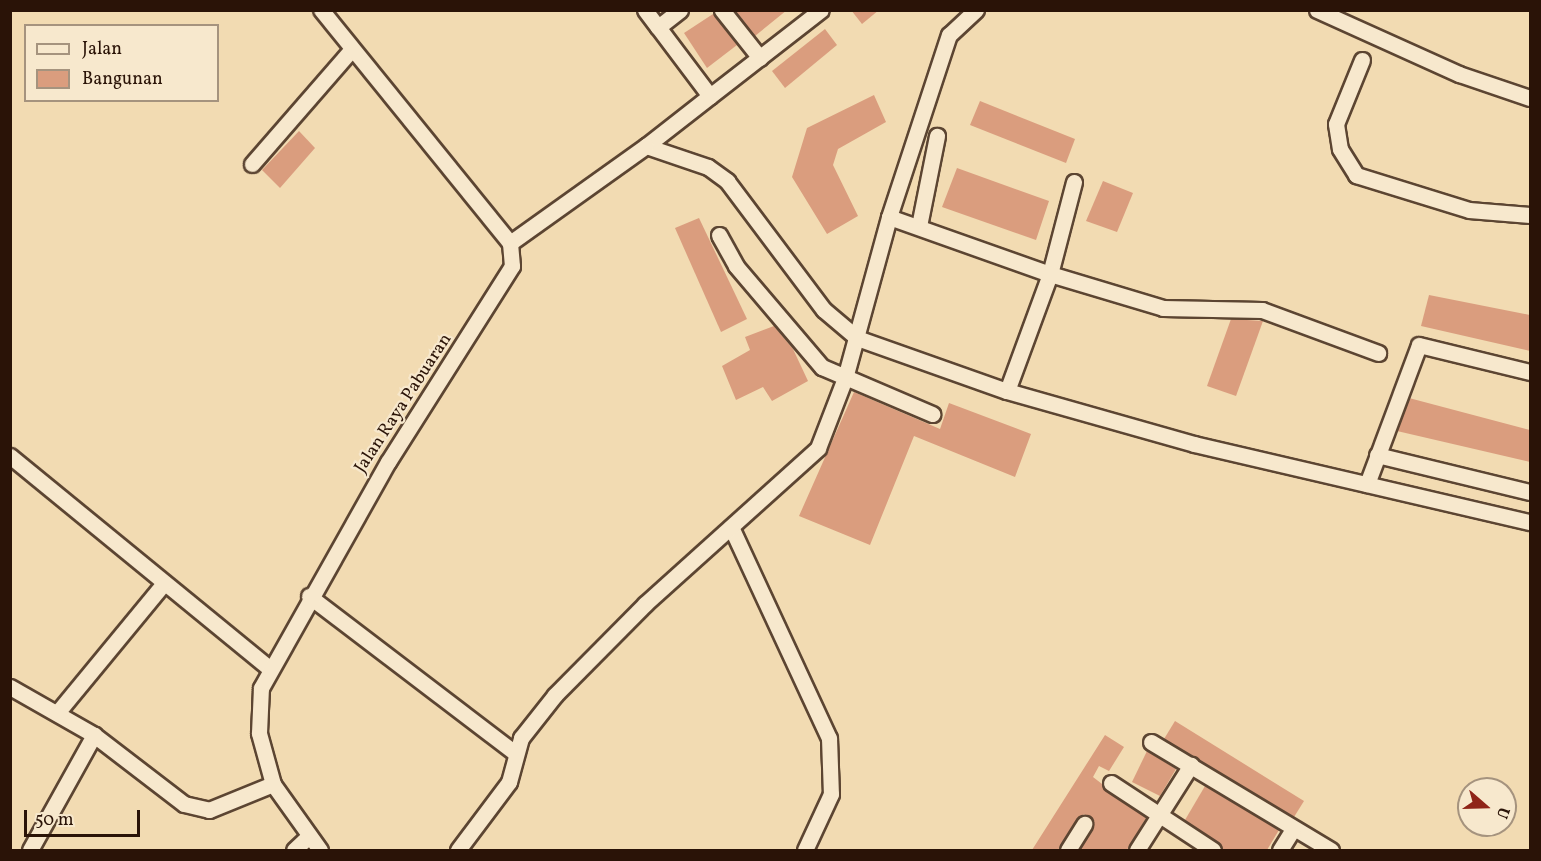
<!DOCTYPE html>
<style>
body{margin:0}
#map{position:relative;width:1541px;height:861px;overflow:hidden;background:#f2dbb2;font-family:Vollkorn,serif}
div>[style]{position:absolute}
.building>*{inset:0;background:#da9d7e}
.roads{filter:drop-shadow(2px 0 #5c4532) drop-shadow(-2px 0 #5c4532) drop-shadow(0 2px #5c4532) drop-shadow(0 -2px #5c4532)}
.minor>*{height:15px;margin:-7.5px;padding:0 7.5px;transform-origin:7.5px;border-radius:7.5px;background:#f7e8cd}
span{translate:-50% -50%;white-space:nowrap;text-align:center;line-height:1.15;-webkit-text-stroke:4.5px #f7e8cd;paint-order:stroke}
.street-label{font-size:18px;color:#2a1307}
.frame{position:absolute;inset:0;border:12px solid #2a1307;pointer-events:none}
.legend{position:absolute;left:24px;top:24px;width:195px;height:78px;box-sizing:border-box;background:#f7e8cd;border:2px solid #a5937e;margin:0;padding:8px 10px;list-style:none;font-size:18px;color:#2a1307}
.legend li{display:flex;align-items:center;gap:12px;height:30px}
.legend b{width:30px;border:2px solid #a5937e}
.north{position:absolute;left:1457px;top:777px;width:60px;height:60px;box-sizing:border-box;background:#f7e8cd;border:2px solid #a5937e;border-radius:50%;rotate:110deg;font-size:16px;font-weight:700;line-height:24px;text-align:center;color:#2a1307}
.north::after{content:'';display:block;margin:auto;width:21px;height:27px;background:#8f2418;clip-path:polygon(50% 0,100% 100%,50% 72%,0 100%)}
.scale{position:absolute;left:24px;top:810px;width:116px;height:27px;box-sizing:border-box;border:3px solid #2a1307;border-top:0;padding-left:8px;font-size:18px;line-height:21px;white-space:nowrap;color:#2a1307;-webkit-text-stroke:4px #f7e8cd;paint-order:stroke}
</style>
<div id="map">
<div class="building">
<i style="clip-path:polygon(735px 10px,787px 10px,755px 36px)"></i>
<i style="clip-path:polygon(851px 10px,879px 10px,862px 24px)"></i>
<i style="clip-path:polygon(713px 14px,737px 45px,707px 68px,684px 33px)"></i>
<i style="clip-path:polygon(825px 29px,837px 45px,785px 88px,772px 71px)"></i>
<i style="clip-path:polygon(874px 95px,886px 122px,838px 149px,833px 165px,858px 216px,827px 234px,792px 177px,807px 128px)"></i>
<i style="clip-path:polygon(980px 101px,1075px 139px,1066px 163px,970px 125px)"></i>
<i style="clip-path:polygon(299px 131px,315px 148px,280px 188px,262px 170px)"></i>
<i style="clip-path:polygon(957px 168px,1049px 201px,1036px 240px,942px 207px)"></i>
<i style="clip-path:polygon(1103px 181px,1133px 193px,1117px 232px,1086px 221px)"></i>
<i style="clip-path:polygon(699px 218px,747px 319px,721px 332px,675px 228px)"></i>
<i style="clip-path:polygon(1429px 295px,1530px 315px,1530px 351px,1421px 326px)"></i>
<i style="clip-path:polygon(1231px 319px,1263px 321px,1236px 396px,1207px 386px)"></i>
<i style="clip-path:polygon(774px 326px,793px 349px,808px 381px,772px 401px,763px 387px,736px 400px,722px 366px,750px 350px,745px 337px)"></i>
<i style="clip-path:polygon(854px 392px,940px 429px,949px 403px,1031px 434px,1015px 477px,914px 436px,870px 545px,799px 516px)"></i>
<i style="clip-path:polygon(1409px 398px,1530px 430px,1530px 462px,1397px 431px)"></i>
<i style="clip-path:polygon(1175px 721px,1304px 801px,1294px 817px,1164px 739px)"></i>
<i style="clip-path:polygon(1105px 735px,1124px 747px,1109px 771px,1099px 766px,1093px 777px,1146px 818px,1127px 850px,1079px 850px,1094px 825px,1084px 814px,1058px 850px,1032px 850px)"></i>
<i style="clip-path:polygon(1147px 751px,1176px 769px,1160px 796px,1132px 782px)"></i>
<i style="clip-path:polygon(1205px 786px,1279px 830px,1267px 850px,1223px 850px,1185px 820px)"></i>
</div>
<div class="roads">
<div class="minor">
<i style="left:645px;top:10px;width:21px;rotate:53deg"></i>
<i style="left:680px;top:10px;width:28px;rotate:142deg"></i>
<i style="left:658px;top:27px;width:86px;rotate:53deg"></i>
<i style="left:710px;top:96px;width:81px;rotate:142deg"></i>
<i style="left:646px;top:146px;width:65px;rotate:18.7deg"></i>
<i style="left:708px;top:167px;width:24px;rotate:36deg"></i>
<i style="left:727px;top:181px;width:161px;rotate:53.1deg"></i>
<i style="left:824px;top:310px;width:43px;rotate:40.3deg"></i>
<i style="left:857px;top:338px;width:159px;rotate:19.5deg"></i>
<i style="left:1007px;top:391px;width:194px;rotate:15.8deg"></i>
<i style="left:1194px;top:444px;width:345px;rotate:13.1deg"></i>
<i style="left:722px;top:10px;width:61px;rotate:51.6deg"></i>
<i style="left:1317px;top:10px;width:156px;rotate:24.3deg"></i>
<i style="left:1459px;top:74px;width:75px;rotate:18.7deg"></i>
<i style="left:1362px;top:60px;width:69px;rotate:112.1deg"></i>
<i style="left:1336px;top:124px;width:25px;rotate:81deg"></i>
<i style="left:1340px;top:149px;width:31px;rotate:58deg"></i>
<i style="left:1356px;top:175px;width:118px;rotate:17.2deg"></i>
<i style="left:1469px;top:210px;width:61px;rotate:4.7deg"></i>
<i style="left:710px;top:96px;width:140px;rotate:-37.8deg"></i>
<i style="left:252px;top:164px;width:152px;rotate:-49deg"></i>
<i style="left:889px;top:217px;width:171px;rotate:19.5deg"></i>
<i style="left:1050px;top:274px;width:95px;rotate:-75.4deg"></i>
<i style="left:919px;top:226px;width:92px;rotate:-78.7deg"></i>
<i style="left:719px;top:235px;width:35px;rotate:61deg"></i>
<i style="left:736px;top:266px;width:133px;rotate:49.6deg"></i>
<i style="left:822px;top:367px;width:120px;rotate:23.1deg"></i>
<i style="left:510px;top:243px;width:167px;rotate:-35.5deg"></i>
<i style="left:1007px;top:391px;width:125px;rotate:-69.8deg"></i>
<i style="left:1050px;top:274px;width:118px;rotate:16.7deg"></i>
<i style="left:1163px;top:308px;width:99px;rotate:1.2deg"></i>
<i style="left:1262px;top:310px;width:124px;rotate:20.3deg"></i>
<i style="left:1377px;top:455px;width:157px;rotate:13.6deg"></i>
<i style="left:10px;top:456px;width:333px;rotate:39.3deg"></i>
<i style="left:1367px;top:484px;width:148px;rotate:-69.5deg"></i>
<i style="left:1419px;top:345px;width:114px;rotate:13.7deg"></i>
<i style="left:731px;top:527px;width:233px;rotate:65.1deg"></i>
<i style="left:829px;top:738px;width:56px;rotate:88deg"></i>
<i style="left:831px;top:794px;width:62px;rotate:114.9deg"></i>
<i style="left:309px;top:596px;width:258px;rotate:37.3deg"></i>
<i style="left:10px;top:687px;width:97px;rotate:29.7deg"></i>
<i style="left:94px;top:735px;width:113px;rotate:37.5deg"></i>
<i style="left:184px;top:804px;width:26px;rotate:13deg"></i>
<i style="left:209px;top:810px;width:69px;rotate:-22.1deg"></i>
<i style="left:57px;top:713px;width:168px;rotate:-50.5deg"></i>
<i style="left:1151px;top:742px;width:210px;rotate:31deg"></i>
<i style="left:1111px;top:783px;width:122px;rotate:33.3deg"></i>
<i style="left:30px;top:850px;width:132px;rotate:-60.9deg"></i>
<i style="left:294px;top:850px;width:19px;rotate:-43deg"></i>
<i style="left:320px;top:850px;width:81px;rotate:-125.5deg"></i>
<i style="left:273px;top:784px;width:53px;rotate:-105.4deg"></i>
<i style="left:259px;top:733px;width:45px;rotate:-87.5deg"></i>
<i style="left:261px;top:688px;width:259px;rotate:-60.7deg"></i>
<i style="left:388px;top:462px;width:232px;rotate:-57.7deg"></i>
<i style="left:512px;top:266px;width:23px;rotate:-95deg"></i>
<i style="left:510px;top:243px;width:300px;rotate:-129deg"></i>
<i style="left:458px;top:850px;width:85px;rotate:-53.1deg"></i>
<i style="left:509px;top:782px;width:46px;rotate:-74.7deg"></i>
<i style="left:521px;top:738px;width:55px;rotate:-51.7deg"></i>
<i style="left:555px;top:695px;width:128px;rotate:-45.3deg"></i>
<i style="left:645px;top:604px;width:233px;rotate:-42deg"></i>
<i style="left:818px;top:448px;width:75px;rotate:-68.9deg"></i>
<i style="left:845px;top:378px;width:167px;rotate:-74.7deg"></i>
<i style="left:889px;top:217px;width:192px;rotate:-71.8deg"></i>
<i style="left:949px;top:35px;width:37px;rotate:-43deg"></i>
<i style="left:1068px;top:850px;width:31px;rotate:-58deg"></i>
<i style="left:1137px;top:850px;width:101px;rotate:-57.6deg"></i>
<i style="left:1280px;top:850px;width:25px;rotate:-58deg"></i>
</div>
</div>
<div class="street-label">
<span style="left:404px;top:404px;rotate:-57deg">Jalan Raya Pabuaran</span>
</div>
<div class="frame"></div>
<ul class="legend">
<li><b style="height:8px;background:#f7e8cd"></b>Jalan</li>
<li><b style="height:16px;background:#da9d7e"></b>Bangunan</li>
</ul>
<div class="north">U</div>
<div class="scale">50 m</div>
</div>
